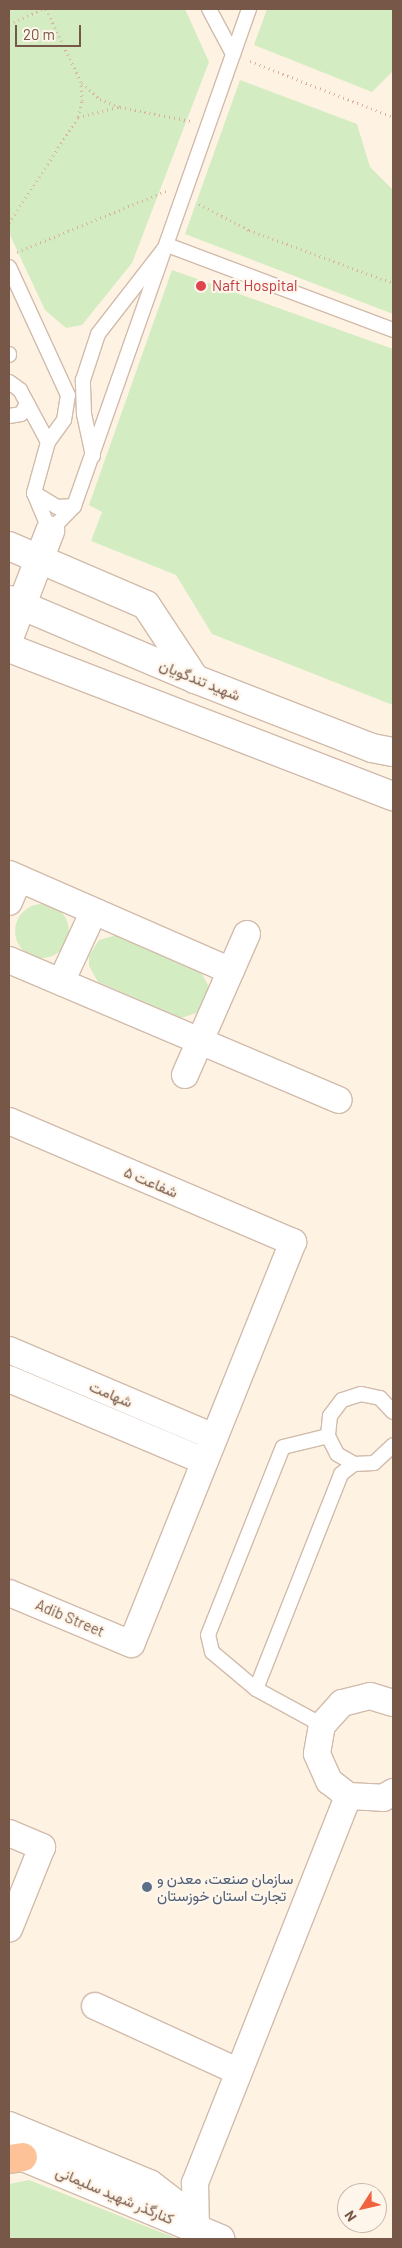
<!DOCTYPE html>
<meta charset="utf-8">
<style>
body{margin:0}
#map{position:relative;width:402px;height:2248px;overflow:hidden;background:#fef3e3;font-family:Barlow,Vazirmatn,sans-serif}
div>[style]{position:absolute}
.green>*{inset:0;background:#d4ecc1}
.round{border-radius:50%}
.path>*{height:3px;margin-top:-1.5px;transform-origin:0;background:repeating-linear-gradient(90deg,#dab29c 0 1px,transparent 0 5px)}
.roads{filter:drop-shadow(1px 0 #d2bbab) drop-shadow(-1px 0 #d2bbab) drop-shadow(0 1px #d2bbab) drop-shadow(0 -1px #d2bbab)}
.service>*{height:14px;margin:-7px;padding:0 7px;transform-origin:7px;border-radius:7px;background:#fff}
.minor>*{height:26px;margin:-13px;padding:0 13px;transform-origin:13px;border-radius:13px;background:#fff}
.secondary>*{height:28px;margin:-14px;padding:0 14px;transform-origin:14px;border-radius:14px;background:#fff}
.trunk>*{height:28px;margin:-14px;padding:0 14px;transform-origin:14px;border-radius:14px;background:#fdc298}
.dots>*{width:14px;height:14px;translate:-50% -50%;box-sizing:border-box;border:2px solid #fff6eb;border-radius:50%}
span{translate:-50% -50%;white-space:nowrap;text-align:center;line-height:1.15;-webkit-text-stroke:4.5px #fff6eb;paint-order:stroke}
.health-label{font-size:15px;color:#be3a42}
.left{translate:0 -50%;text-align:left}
.street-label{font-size:15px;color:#775747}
.service-label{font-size:15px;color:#4e5e75}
.frame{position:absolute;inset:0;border:10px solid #775747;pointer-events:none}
.north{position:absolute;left:337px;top:2183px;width:50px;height:50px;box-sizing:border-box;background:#fff6eb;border:1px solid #c9b6a9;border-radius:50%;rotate:235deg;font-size:14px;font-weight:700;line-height:20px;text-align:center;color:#775747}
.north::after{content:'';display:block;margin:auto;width:18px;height:22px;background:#ef6341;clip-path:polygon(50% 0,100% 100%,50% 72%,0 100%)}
.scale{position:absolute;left:15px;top:25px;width:66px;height:22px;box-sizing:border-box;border:2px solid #775747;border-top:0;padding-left:6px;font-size:15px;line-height:18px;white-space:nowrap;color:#775747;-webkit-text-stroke:4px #fff6eb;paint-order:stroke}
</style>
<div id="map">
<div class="green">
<i style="clip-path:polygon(9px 9px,185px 9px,209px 62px,132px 263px,82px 325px,66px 328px,45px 310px,9px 233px)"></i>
<i style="clip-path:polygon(267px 9px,393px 9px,393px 71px,372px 92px,254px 45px)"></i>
<i style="clip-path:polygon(240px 80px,357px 124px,370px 167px,393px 190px,393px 314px,185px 234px)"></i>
<i style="clip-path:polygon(172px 270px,393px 349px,393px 705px,212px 634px,176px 575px,91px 541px,102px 512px,89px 505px)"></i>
<i class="round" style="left:15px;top:904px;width:54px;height:54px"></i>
<i style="clip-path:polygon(117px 935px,200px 970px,209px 987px,209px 996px,199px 1012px,181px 1018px,98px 982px,89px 966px,89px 956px,99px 940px)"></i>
<i style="clip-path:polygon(29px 2180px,178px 2239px,9px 2239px,9px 2184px)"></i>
</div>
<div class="path">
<i style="left:9px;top:24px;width:36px;rotate:-24deg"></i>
<i style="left:250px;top:61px;width:154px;rotate:21.4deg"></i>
<i style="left:82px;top:83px;width:24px;rotate:42deg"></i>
<i style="left:100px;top:99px;width:22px;rotate:22deg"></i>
<i style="left:120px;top:107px;width:72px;rotate:11.2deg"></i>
<i style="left:78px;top:117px;width:41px;rotate:-14deg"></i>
<i style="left:199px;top:204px;width:56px;rotate:27.5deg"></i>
<i style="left:249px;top:230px;width:153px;rotate:20.2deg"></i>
<i style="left:9px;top:223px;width:126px;rotate:-56.9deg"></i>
<i style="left:78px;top:117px;width:16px;rotate:-76deg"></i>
<i style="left:82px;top:101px;width:19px;rotate:-93deg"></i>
<i style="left:81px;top:82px;width:81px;rotate:-115.6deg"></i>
<i style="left:17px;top:252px;width:161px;rotate:-22.3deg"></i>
</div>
<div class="roads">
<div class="service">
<i style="left:209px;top:9px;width:51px;rotate:61.9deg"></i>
<i style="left:9px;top:267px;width:141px;rotate:65.3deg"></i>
<i style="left:68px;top:395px;width:25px;rotate:99deg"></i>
<i style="left:64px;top:420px;width:27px;rotate:126deg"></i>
<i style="left:9px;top:354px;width:1px;rotate:90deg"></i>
<i style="left:9px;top:382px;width:14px;rotate:36deg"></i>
<i style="left:20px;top:390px;width:59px;rotate:61.7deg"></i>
<i style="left:48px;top:442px;width:53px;rotate:105.4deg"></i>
<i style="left:34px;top:493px;width:41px;rotate:67.2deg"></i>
<i style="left:50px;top:531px;width:35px;rotate:-46deg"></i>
<i style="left:74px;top:506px;width:527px;rotate:-70.6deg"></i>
<i style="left:9px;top:416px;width:12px;rotate:-9deg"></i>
<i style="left:21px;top:414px;width:12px;rotate:-59deg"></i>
<i style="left:93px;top:456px;width:43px;rotate:-102.1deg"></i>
<i style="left:84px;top:414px;width:34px;rotate:-92deg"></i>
<i style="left:83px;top:380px;width:48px;rotate:-71.9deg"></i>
<i style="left:98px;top:334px;width:113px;rotate:-52.2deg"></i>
<i style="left:167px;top:245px;width:241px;rotate:20.6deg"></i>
<i style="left:34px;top:493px;width:27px;rotate:31deg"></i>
<i style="left:57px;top:507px;width:17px;rotate:-3deg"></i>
<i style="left:393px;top:1412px;width:19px;rotate:-133deg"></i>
<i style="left:380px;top:1398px;width:19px;rotate:-168deg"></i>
<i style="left:361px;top:1394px;width:20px;rotate:162deg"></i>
<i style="left:342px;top:1400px;width:20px;rotate:127deg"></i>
<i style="left:330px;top:1416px;width:20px;rotate:96deg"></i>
<i style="left:328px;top:1436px;width:20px;rotate:63deg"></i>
<i style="left:337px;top:1454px;width:20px;rotate:30deg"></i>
<i style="left:354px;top:1464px;width:20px;rotate:-3deg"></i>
<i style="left:374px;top:1463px;width:26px;rotate:-43deg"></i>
<i style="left:256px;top:1689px;width:231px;rotate:-68.4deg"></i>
<i style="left:341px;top:1474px;width:16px;rotate:-38deg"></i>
<i style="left:322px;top:1725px;width:75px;rotate:-151.4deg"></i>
<i style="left:256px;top:1689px;width:57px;rotate:-139.9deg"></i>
<i style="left:212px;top:1652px;width:17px;rotate:-103deg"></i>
<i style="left:208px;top:1635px;width:202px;rotate:-68.3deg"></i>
<i style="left:283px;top:1447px;width:46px;rotate:-13.7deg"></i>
</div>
<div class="minor">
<i style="left:9px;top:874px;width:242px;rotate:23.6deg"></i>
<i style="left:9px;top:902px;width:25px;rotate:-67deg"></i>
<i style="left:9px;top:960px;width:358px;rotate:23deg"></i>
<i style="left:61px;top:982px;width:78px;rotate:-65.1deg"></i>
<i style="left:185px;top:1075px;width:154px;rotate:-66.3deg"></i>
<i style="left:9px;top:1121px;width:309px;rotate:23.1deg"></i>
<i style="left:293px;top:1242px;width:433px;rotate:111.9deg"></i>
<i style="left:131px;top:1644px;width:132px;rotate:-157.3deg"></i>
<i style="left:9px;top:1350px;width:223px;rotate:23deg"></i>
<i style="left:9px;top:1379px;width:212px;rotate:22.8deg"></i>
<i style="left:393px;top:1703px;width:24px;rotate:-163deg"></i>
<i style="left:370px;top:1696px;width:29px;rotate:166deg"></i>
<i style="left:342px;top:1703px;width:30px;rotate:132deg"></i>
<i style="left:322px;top:1725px;width:29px;rotate:100deg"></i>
<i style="left:317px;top:1754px;width:30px;rotate:66deg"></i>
<i style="left:329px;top:1781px;width:24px;rotate:38deg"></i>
<i style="left:348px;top:1796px;width:35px;rotate:3deg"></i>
<i style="left:383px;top:1798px;width:12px;rotate:-31deg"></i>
<i style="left:9px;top:1833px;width:36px;rotate:23deg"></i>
<i style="left:42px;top:1847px;width:88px;rotate:111.9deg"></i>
<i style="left:95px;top:2006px;width:158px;rotate:24.6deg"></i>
<i style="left:9px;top:2125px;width:152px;rotate:22.4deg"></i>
<i style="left:150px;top:2183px;width:33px;rotate:38deg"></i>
<i style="left:176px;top:2203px;width:34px;rotate:53deg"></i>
<i style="left:196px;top:2230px;width:47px;rotate:-91.2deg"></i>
<i style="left:195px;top:2183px;width:416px;rotate:-68.4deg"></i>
</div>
<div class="secondary">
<i style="left:9px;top:546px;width:149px;rotate:23.3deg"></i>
<i style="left:146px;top:605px;width:89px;rotate:56.5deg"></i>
<i style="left:9px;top:600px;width:202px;rotate:23deg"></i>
<i style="left:195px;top:679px;width:190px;rotate:21.3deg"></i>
<i style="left:372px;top:748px;width:21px;rotate:11deg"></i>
<i style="left:9px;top:638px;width:115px;rotate:-69deg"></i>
<i style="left:9px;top:648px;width:412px;rotate:21.1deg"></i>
<i style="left:9px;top:2151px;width:229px;rotate:22.6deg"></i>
</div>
<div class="trunk">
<i style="left:9px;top:2159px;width:14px;rotate:-8deg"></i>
</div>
</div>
<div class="dots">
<i style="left:201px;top:286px;background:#e0444e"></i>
<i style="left:147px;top:1887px;background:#5c6f8a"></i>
</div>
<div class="health-label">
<span class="left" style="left:212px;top:286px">Naft Hospital</span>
</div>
<div class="street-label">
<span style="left:200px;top:680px;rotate:22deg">شهید تندگویان</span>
<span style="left:151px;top:1182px;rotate:23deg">شفاعت ۵</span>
<span style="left:111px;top:1394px;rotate:23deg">شهامت</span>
<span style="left:70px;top:1618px;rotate:23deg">Adib Street</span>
<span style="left:115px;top:2195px;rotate:23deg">کنارگذر شهید سلیمانی</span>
</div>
<div class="service-label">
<span class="left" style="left:157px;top:1887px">سازمان صنعت، معدن و<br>تجارت استان خوزستان</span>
</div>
<div class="frame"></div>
<div class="north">N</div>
<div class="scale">20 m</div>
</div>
